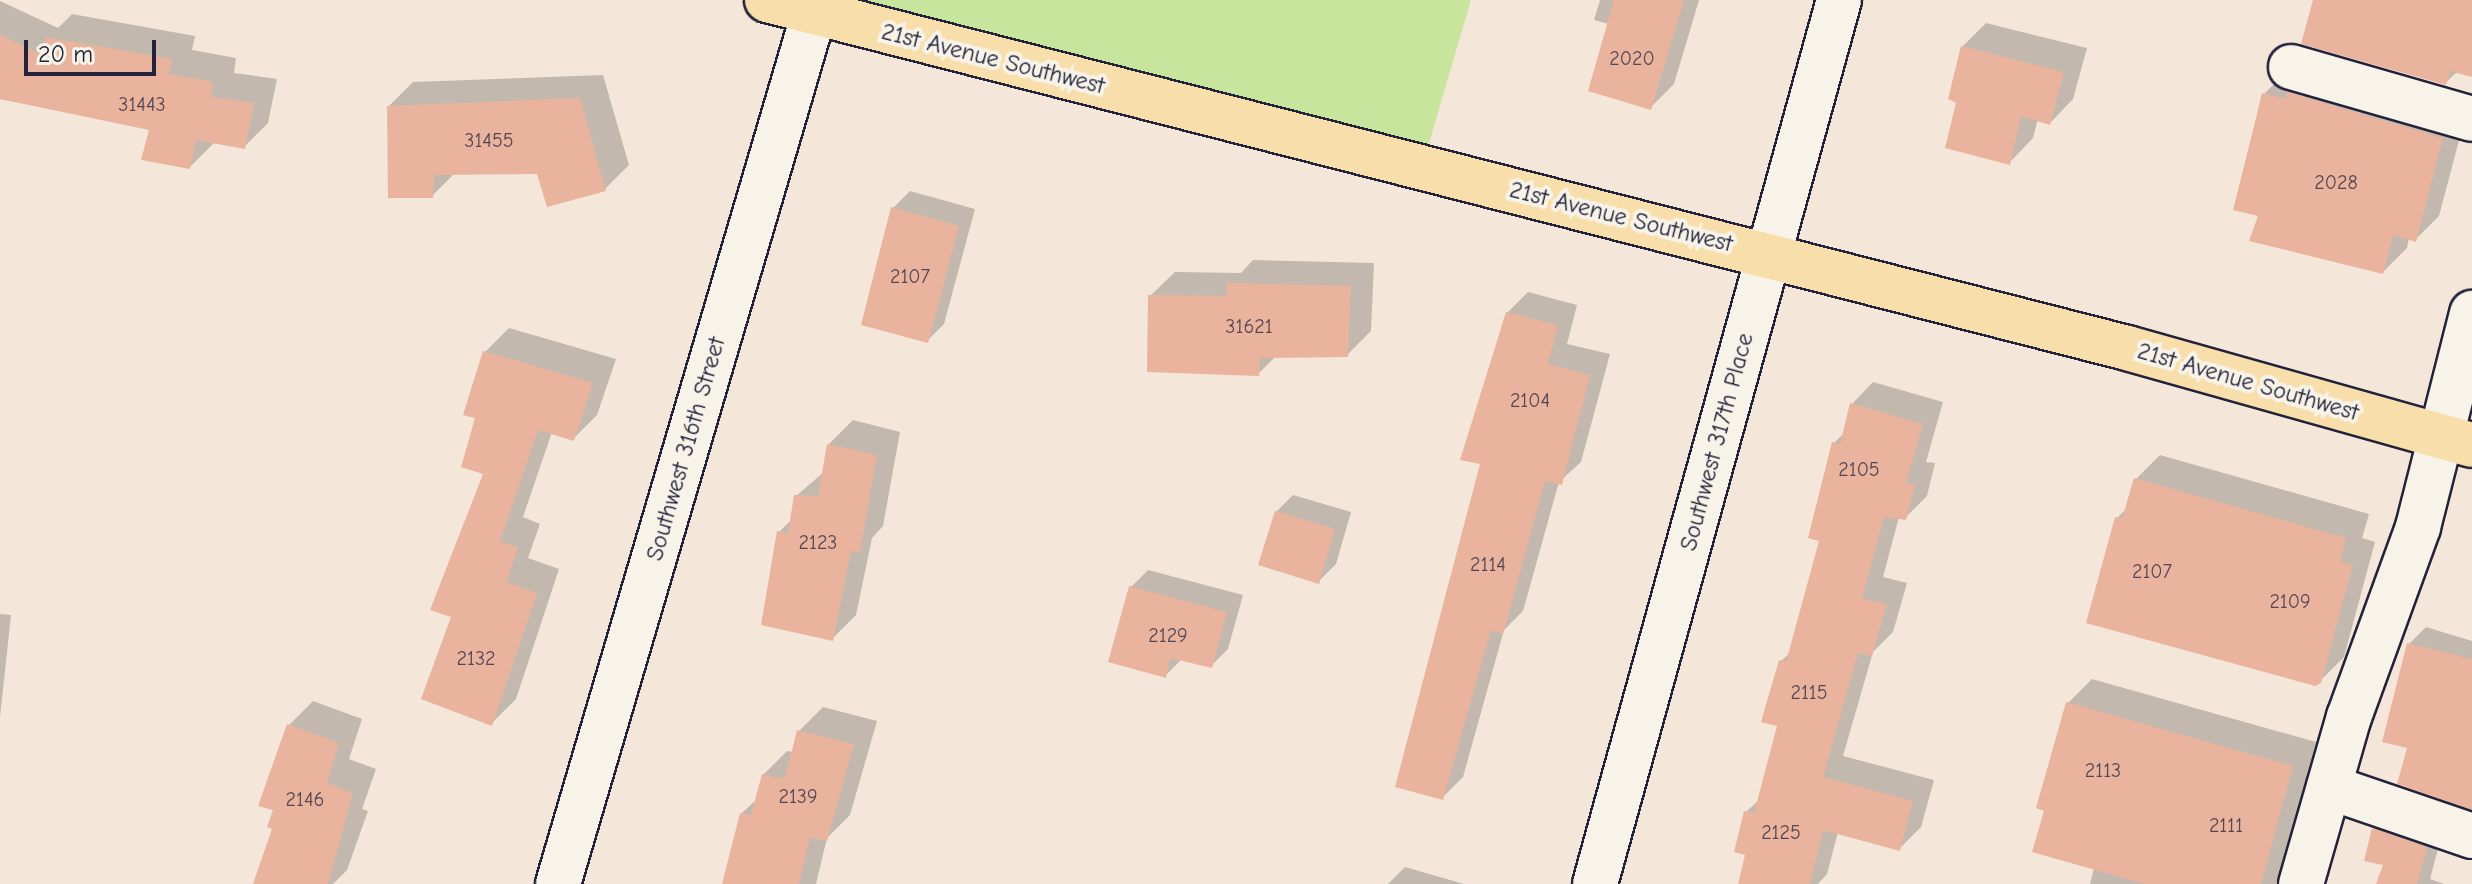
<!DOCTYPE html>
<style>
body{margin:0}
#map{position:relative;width:2472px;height:884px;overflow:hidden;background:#f4e6d9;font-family:"Comic Neue",sans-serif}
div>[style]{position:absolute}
.green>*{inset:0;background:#c7e59d}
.shadow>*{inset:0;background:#0003}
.building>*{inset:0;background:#e9b39d}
.roads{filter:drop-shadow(2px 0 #22223b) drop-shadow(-2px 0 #22223b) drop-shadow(0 2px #22223b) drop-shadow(0 -2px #22223b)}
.minor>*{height:44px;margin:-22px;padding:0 22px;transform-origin:22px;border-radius:22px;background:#f7f3e8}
.major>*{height:44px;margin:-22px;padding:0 22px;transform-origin:22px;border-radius:22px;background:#f8deab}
span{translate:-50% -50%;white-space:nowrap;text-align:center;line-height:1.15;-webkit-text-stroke:8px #f7f3e8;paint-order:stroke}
.number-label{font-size:20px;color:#544654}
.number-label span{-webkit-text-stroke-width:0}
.street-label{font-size:24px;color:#22223b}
.scale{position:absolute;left:24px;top:40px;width:132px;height:36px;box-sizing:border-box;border:4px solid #22223b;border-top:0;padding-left:10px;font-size:24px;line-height:28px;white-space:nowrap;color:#22223b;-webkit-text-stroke:6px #f7f3e8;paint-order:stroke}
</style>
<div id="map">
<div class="green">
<i style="clip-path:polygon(767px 0,1471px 0,1422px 167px)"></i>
</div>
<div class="shadow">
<i style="clip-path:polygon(1600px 0,1699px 0,1674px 84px,1650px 108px,1609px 24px,1594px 20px)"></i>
<i style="clip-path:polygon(2315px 0,2472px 0,2472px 74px,2458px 71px,2445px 83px)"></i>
<i style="clip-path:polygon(0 1px,58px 28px,72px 14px,195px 36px,192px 50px,236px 58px,234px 73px,277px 79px,268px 123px,244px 147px,215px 142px,190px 167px,152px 128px,0 99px)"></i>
<i style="clip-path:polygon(1986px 23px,2087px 48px,2073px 99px,2050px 123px,2038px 119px,2033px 138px,2009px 163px,1958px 102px,1962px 47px)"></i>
<i style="clip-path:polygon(2288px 70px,2466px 114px,2439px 216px,2415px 240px,2409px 238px,2407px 248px,2383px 272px,2260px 215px,2264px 94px)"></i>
<i style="clip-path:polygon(603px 75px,629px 165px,605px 189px,538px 172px,455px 173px,432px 196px,389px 106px,413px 82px)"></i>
<i style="clip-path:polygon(910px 191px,975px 209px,944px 324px,927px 341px,893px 208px)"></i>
<i style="clip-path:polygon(1253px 260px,1374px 263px,1371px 331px,1347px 355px,1276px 356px,1258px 374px,1150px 296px,1175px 272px,1241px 273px)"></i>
<i style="clip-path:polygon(1528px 292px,1577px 305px,1567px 344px,1610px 354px,1581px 462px,1559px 482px,1523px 611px,1504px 630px,1463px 777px,1442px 798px,1483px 463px,1507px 313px)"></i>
<i style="clip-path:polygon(509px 328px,616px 359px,597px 415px,573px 439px,552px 432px,523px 517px,540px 524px,528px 558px,559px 569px,516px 699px,492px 723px,454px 615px,485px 473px,477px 417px,485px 352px)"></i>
<i style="clip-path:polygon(1873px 382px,1943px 402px,1926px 462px,1935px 463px,1927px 496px,1905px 518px,1899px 517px,1883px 577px,1907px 583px,1893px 632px,1873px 652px,1843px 756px,1934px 780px,1921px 827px,1899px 849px,1838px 832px,1827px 874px,1818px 884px,1758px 884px,1748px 854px,1746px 812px,1760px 799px,1779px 725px,1781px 661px,1791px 652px,1822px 540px,1834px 443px,1845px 432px,1852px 404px)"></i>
<i style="clip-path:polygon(853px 420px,900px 432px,883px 526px,872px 538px,856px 615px,832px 639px,779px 532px,792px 519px,796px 496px,824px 472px,829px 444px)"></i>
<i style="clip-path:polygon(2160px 455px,2369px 514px,2362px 538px,2375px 542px,2344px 657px,2320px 681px,2117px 518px,2128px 507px,2136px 479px)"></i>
<i style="clip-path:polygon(1293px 495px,1351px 512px,1336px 564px,1319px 581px,1276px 512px)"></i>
<i style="clip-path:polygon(1148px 570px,1243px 595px,1228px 649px,1211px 666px,1182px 659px,1165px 676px,1131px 587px)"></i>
<i style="clip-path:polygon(0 614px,11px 615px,0 717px)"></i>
<i style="clip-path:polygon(2426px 627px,2472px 641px,2472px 807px,2409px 746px,2409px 644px)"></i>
<i style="clip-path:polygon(2092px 679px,2316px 742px,2277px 884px,2090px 884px,2094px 868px,2047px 809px,2068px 703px)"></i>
<i style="clip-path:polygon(313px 701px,362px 719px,349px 759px,376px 769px,362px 809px,368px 811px,347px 870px,333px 884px,255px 884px,275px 828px,289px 725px)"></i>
<i style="clip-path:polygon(823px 707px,877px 721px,850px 815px,827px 838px,816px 884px,724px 884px,741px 814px,758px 798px,763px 775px,787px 751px,793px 752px,799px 731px)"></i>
<i style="clip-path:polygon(2391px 812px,2443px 830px,2430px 879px,2444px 884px,2378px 884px,2385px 864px,2374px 829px)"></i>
<i style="clip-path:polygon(1405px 867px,1464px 884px,1388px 884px)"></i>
</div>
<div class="building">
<i style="clip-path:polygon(1614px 0,1684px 0,1651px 110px,1588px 91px)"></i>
<i style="clip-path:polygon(2313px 0,2472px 0,2472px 77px,2450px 71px,2446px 85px,2301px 44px)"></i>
<i style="clip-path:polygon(0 35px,42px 55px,46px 37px,172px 59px,169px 74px,213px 82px,211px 97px,254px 103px,245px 149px,196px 140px,190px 169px,141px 160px,149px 130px,0 99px)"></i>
<i style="clip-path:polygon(1961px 46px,2064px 72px,2050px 125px,2021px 116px,2010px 165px,1945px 148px,1956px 103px,1948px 99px)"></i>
<i style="clip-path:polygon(2287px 92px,2443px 138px,2416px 242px,2393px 235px,2383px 274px,2249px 241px,2258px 216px,2233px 210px,2255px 122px,2262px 93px,2285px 99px)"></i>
<i style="clip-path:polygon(580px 98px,606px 191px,547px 207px,537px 174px,434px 175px,433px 198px,388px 198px,387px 106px)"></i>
<i style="clip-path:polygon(891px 207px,959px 226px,928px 343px,861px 325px)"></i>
<i style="clip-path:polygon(1227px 283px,1351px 286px,1348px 357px,1260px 358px,1259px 376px,1147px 372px,1148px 295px,1226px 296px)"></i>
<i style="clip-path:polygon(1506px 312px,1558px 325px,1548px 364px,1590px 375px,1562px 485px,1545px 481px,1503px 634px,1491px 630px,1443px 800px,1395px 787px,1480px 464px,1460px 460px)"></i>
<i style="clip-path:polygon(483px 351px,593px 383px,574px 441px,538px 430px,500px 541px,518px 548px,506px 582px,537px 593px,492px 726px,421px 699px,451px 617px,430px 610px,483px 474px,461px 467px,475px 418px,463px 415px)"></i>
<i style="clip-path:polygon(1850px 403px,1923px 424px,1906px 483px,1915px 485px,1906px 520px,1884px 517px,1862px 598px,1887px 604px,1872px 656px,1858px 653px,1823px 777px,1913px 801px,1900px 851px,1823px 830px,1810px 884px,1738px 884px,1745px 855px,1734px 852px,1744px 811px,1754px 813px,1777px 726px,1761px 722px,1779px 660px,1786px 662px,1819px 541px,1808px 538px,1832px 442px,1840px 444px)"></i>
<i style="clip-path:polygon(827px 444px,877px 455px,860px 552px,851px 551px,833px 641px,761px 625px,777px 531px,788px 533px,794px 495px,818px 496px)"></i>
<i style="clip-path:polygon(2134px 478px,2346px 538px,2340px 562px,2353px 565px,2321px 683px,2315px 686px,2086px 623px,2115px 517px,2122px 519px)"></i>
<i style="clip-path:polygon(1275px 511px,1335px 529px,1319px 584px,1258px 565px)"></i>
<i style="clip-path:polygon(1129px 586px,1227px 612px,1212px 668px,1170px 658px,1166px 678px,1108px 662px)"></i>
<i style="clip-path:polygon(2407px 643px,2472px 659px,2472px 810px,2397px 784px,2407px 748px,2382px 742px)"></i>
<i style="clip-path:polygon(2066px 702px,2293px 766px,2261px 884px,2145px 884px,2032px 852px,2044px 811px,2036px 808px)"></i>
<i style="clip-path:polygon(287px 724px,339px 743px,327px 783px,353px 793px,328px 884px,253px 884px,272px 829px,267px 827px,273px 810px,258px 806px)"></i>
<i style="clip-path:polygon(797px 730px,854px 744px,827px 841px,810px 837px,799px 884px,722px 884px,740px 813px,751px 815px,762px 774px,785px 779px)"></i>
<i style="clip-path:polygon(2372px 828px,2427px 847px,2417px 884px,2376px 884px,2383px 865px,2364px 861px)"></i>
</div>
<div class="roads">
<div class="minor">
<i style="left:2291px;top:67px;width:188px;rotate:16deg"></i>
<i style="left:2329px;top:787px;width:151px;rotate:18.9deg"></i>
<i style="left:558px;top:884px;width:908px;rotate:-73.62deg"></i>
<i style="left:1595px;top:884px;width:917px;rotate:-74.57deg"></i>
<i style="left:2301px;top:884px;width:174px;rotate:-74deg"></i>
<i style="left:2349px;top:717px;width:202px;rotate:-70deg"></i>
<i style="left:2418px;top:527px;width:221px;rotate:-75.8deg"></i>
</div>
<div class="major">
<i style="left:767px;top:0;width:1404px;rotate:14.35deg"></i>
<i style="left:2127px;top:348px;width:358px;rotate:15.7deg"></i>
</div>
</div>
<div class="number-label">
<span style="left:1632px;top:58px">2020</span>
<span style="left:142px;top:104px">31443</span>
<span style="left:489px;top:140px">31455</span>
<span style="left:2336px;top:182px">2028</span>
<span style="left:910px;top:276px">2107</span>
<span style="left:1249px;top:326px">31621</span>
<span style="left:1530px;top:400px">2104</span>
<span style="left:1859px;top:469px">2105</span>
<span style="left:818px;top:542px">2123</span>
<span style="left:1488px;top:564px">2114</span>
<span style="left:2152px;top:571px">2107</span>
<span style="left:2290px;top:601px">2109</span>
<span style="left:1168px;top:635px">2129</span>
<span style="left:476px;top:658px">2132</span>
<span style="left:1809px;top:692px">2115</span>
<span style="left:2103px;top:770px">2113</span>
<span style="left:798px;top:796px">2139</span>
<span style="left:305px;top:799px">2146</span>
<span style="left:2226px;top:825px">2111</span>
<span style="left:1781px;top:832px">2125</span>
</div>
<div class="street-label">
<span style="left:993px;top:59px;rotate:14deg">21st Avenue Southwest</span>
<span style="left:1621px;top:217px;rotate:14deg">21st Avenue Southwest</span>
<span style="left:2248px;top:382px;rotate:16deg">21st Avenue Southwest</span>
<span style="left:1717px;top:442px;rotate:-75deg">Southwest 317th Place</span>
<span style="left:686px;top:449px;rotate:-74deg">Southwest 316th Street</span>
</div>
<div class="scale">20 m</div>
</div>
